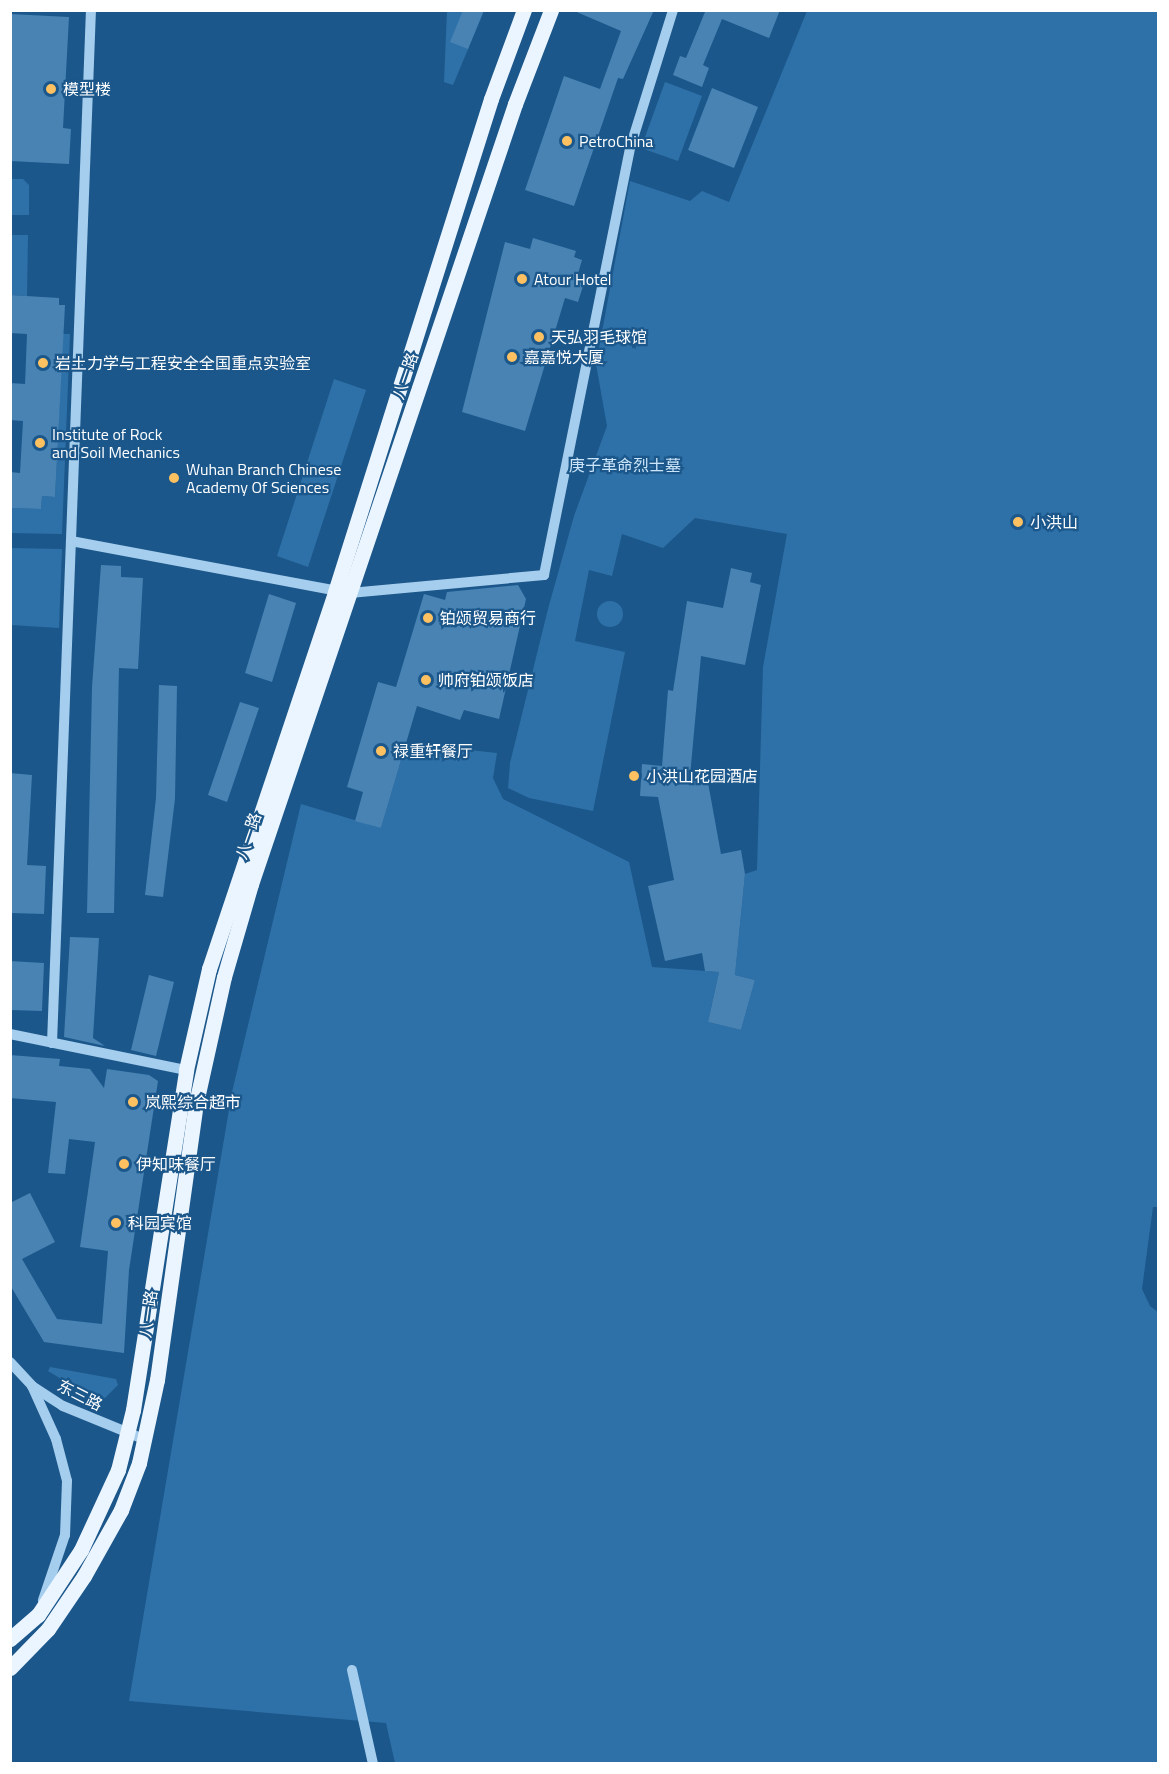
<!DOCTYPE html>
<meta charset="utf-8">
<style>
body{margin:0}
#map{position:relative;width:1169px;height:1774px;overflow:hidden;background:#1b578a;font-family:"Titillium Web","Noto Sans SC",sans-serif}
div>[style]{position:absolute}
.green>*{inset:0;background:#2e71a8}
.round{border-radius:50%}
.building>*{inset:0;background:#4883b4}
.minor>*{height:10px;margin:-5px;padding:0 5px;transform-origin:5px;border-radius:5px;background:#a5cded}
.major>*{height:15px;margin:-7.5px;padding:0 7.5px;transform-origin:7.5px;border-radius:7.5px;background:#ebf5ff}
.dots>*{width:16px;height:16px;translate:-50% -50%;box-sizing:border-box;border:3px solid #1b578a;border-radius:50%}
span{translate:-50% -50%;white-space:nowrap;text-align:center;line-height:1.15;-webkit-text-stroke:4.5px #1b578a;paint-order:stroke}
.poi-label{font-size:16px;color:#fff}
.left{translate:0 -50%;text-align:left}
.street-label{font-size:16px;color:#fff}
.park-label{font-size:16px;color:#cae4f9}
.frame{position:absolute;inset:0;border:12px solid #fff;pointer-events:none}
</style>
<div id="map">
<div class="green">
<i style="clip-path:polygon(447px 11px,484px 11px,453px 85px,444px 82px)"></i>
<i style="clip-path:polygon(807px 11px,1158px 11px,1158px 1207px,1153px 1207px,1142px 1289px,1150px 1306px,1158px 1312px,1158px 1763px,395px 1763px,386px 1723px,129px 1701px,232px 1092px,301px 804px,381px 828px,406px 743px,497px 753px,493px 778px,503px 799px,629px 862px,652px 967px,719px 972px,708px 1022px,741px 1030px,755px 980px,735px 975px,745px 874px,757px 870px,763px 667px,787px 534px,695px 518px,663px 548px,622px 534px,612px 576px,589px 570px,575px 641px,625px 652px,593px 811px,529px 798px,508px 788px,510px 763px,548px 609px,574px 516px,607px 426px,596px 364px,630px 181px,690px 201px,702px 191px,729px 202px)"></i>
<i style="clip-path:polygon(665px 82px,702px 96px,678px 161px,641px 148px)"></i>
<i style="clip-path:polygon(11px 179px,23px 179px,29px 185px,29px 215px,11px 215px)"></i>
<i style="clip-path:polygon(11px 235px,28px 235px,27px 296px,11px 295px)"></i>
<i style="clip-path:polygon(63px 334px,70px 334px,62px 534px,11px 533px,11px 508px,41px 509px,42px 496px,55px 497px)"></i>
<i style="clip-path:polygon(334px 379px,366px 390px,308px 567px,277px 556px)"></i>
<i style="clip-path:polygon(10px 548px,62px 549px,59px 628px,11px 625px)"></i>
<i class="round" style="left:597px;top:601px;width:26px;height:26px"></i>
<i style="clip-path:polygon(50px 1367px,116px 1379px,118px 1385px,105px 1398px,91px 1397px,48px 1371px)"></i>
</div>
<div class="building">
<i style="clip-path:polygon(463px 10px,484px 10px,468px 49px,450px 42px)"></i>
<i style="clip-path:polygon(572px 10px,654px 10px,623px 79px,618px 78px,574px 206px,525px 190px,564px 76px,600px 89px,621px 31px)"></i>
<i style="clip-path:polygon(702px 10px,780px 10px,769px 38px,722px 19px,703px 65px,709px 68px,702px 87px,673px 75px,680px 56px,686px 58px,705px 12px)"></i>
<i style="clip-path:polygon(10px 14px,69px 17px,63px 128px,71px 129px,69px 164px,10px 161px)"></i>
<i style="clip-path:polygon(712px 88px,758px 107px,734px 168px,688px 150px)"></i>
<i style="clip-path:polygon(533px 238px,576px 251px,574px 257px,582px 260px,577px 277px,585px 280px,578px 302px,565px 298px,525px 431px,462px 412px,505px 242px,530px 249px)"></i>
<i style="clip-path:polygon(10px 295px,59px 298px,59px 305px,65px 305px,55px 497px,42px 496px,41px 509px,10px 508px,10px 472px,20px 473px,23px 421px,10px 420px,10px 383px,25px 384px,27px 334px,10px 333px)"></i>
<i style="clip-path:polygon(101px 565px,121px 566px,121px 577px,143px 578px,138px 669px,119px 668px,114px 913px,87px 913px,92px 687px)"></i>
<i style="clip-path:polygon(731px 568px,752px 573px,750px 582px,761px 585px,745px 665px,701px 656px,690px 776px,707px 777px,721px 854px,741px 850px,745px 874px,735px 975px,755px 980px,741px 1030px,708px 1022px,719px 972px,705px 971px,702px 953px,665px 961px,648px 886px,674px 880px,658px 797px,640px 796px,642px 764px,662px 766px,668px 690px,673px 691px,687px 601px,723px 608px)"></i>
<i style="clip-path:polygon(518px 585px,526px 599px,499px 719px,464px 710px,460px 720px,417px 706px,381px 828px,355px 821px,363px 792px,347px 787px,378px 682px,396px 687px,424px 594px,445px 600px,447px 592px)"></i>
<i style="clip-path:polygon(269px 594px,296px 603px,272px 682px,245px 673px)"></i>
<i style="clip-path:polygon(159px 685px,177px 686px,175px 799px,163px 897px,145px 895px,156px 798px)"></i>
<i style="clip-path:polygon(240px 702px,259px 708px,227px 802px,208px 795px)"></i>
<i style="clip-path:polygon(10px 773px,32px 775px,27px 865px,46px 866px,44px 914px,10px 913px)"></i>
<i style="clip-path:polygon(70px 937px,99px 938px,93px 1038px,105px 1046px,64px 1037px)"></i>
<i style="clip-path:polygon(10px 961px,44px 963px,42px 1011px,10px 1010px)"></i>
<i style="clip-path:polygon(149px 975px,174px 982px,156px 1056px,131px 1050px)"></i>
<i style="clip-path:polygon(10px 1055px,60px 1059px,59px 1066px,90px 1069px,104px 1088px,107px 1069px,149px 1075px,158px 1081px,129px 1270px,124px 1353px,44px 1342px,10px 1285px,10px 1203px,30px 1193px,55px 1242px,22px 1259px,57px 1319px,102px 1324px,108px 1251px,80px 1247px,95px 1142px,69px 1139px,65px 1174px,48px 1173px,56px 1102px,10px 1098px)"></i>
</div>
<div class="minor">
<i style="left:71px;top:541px;width:284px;rotate:10.6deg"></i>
<i style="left:350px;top:593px;width:195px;rotate:-5.3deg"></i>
<i style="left:544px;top:575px;width:439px;rotate:-78.6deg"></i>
<i style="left:631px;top:145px;width:141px;rotate:-72.7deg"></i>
<i style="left:10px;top:1034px;width:180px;rotate:11.6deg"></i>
<i style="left:52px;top:1043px;width:1034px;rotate:-87.84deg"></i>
<i style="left:10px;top:1362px;width:33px;rotate:47deg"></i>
<i style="left:32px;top:1386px;width:37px;rotate:33deg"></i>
<i style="left:63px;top:1406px;width:90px;rotate:22.3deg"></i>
<i style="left:32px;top:1386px;width:58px;rotate:65.6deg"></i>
<i style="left:56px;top:1439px;width:43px;rotate:75.3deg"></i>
<i style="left:67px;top:1481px;width:54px;rotate:92.1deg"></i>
<i style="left:65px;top:1535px;width:69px;rotate:108.7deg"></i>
<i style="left:352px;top:1670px;width:96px;rotate:77.4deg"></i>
</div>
<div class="major">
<i style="left:10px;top:1639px;width:37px;rotate:-41deg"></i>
<i style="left:38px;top:1615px;width:78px;rotate:-56.5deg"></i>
<i style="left:81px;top:1550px;width:88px;rotate:-65.2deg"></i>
<i style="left:118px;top:1470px;width:62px;rotate:-76deg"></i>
<i style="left:133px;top:1410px;width:344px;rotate:-81.1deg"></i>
<i style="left:186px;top:1070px;width:104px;rotate:-77.2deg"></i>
<i style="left:209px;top:969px;width:397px;rotate:-71.5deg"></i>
<i style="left:335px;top:592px;width:517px;rotate:-72.44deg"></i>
<i style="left:491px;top:99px;width:95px;rotate:-69.7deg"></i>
<i style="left:10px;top:1668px;width:54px;rotate:-45.7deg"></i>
<i style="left:48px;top:1629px;width:64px;rotate:-55.8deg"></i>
<i style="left:84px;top:1576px;width:76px;rotate:-60.7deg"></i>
<i style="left:121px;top:1510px;width:50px;rotate:-69deg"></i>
<i style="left:139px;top:1463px;width:85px;rotate:-77.8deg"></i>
<i style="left:157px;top:1380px;width:280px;rotate:-82deg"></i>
<i style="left:196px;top:1103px;width:129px;rotate:-77.5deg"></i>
<i style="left:224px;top:977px;width:97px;rotate:-73.8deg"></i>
<i style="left:251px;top:884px;width:823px;rotate:-71.3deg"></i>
<i style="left:515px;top:104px;width:101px;rotate:-69deg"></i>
</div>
<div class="dots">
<i style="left:51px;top:89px;background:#fec161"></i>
<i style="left:567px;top:141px;background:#fec161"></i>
<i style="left:522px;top:279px;background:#fec161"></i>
<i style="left:539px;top:337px;background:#fec161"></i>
<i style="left:512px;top:357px;background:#fec161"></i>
<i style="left:43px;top:363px;background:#fec161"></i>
<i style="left:40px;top:443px;background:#fec161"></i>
<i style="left:174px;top:478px;background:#fec161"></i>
<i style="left:1018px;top:522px;background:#fec161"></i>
<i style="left:428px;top:618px;background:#fec161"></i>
<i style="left:426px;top:680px;background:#fec161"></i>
<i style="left:381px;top:751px;background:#fec161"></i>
<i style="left:634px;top:776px;background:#fec161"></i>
<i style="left:133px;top:1102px;background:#fec161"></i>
<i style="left:124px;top:1164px;background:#fec161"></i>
<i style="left:116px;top:1223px;background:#fec161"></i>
</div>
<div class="poi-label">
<span class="left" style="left:63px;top:89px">模型楼</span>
<span class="left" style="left:579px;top:141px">PetroChina</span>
<span class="left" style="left:534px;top:279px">Atour Hotel</span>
<span class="left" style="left:551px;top:337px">天弘羽毛球馆</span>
<span class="left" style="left:524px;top:357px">嘉嘉悦大厦</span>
<span class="left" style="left:55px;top:363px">岩土力学与工程安全全国重点实验室</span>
<span class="left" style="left:52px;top:443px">Institute of Rock<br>and Soil Mechanics</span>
<span class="left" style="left:186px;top:478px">Wuhan Branch Chinese<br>Academy Of Sciences</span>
<span class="left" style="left:1030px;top:522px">小洪山</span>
<span class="left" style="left:440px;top:618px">铂颂贸易商行</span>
<span class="left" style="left:438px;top:680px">帅府铂颂饭店</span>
<span class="left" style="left:393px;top:751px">禄重轩餐厅</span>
<span class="left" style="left:646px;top:776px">小洪山花园酒店</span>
<span class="left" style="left:145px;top:1102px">岚熙综合超市</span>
<span class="left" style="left:136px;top:1164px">伊知味餐厅</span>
<span class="left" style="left:128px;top:1223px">科园宾馆</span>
</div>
<div class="street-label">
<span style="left:405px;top:376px;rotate:-71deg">八一路</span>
<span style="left:248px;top:836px;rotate:-71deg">八一路</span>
<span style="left:148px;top:1314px;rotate:-82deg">八一路</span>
<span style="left:80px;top:1395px;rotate:27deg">东三路</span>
</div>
<div class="park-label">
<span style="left:625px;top:465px">庚子革命烈士墓</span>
</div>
<div class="frame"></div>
</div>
